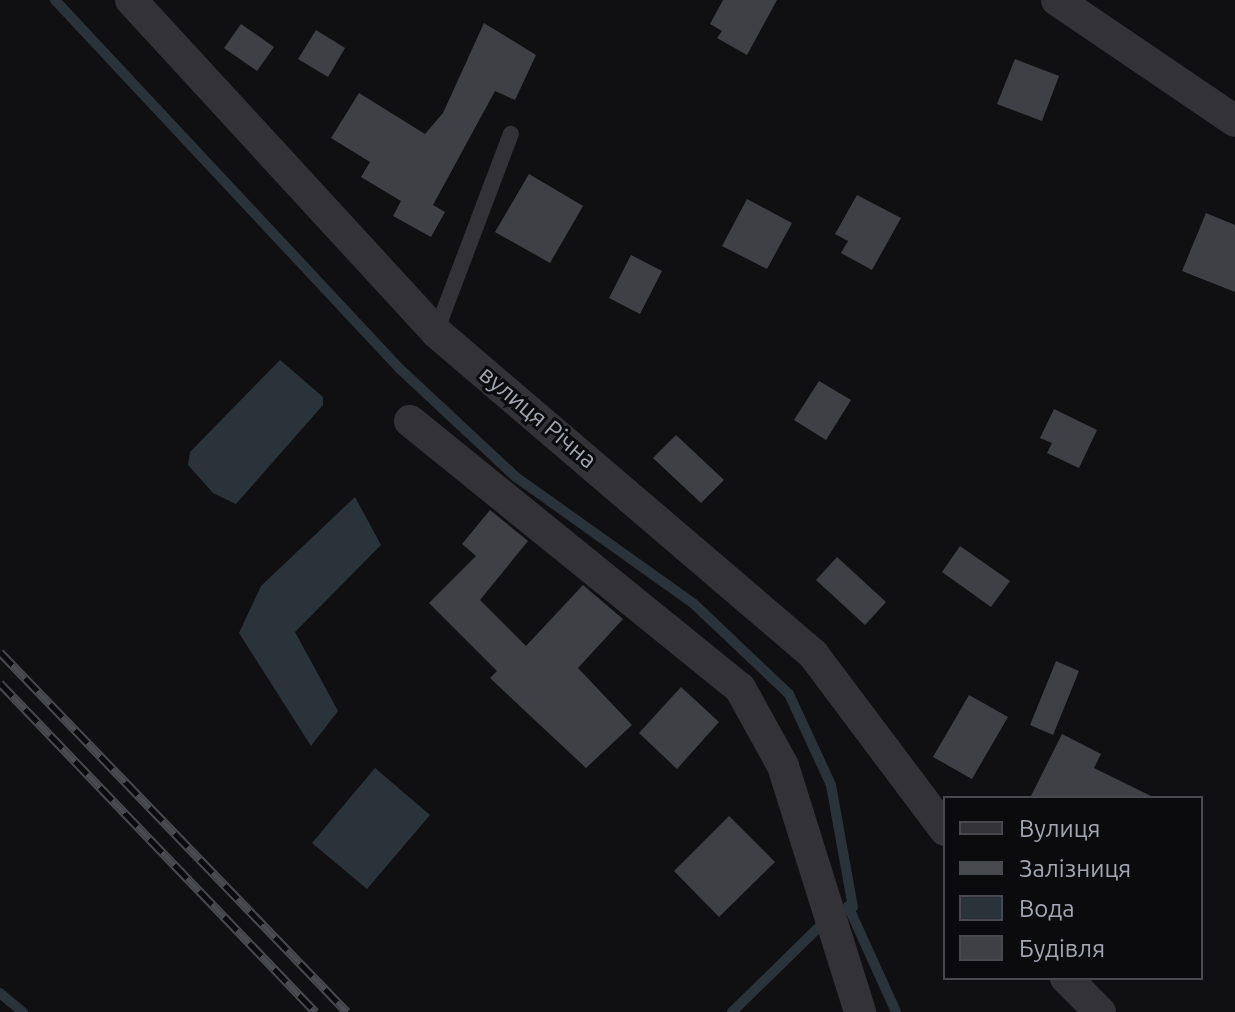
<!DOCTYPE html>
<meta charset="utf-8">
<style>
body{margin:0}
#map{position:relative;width:1235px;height:1012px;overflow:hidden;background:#101012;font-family:Ubuntu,sans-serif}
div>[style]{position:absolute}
.water>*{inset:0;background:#2b333a}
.stream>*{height:10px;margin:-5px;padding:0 5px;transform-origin:5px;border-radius:5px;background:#2b333a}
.building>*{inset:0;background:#3f4045}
.service>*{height:16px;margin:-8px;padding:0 8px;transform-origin:8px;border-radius:8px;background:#323237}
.minor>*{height:32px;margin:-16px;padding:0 16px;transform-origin:16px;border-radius:16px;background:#323237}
.rail>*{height:9px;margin-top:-4.5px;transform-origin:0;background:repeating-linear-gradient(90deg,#0b0b0d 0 18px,#494a50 0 36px);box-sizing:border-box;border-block:2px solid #494a50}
span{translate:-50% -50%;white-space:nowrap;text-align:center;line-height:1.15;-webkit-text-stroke:6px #0b0b0d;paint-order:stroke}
.street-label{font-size:24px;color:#a2a7b2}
.legend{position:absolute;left:943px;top:796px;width:260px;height:184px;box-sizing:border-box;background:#0b0b0d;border:2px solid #47494f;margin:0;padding:10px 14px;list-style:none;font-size:24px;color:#a2a7b2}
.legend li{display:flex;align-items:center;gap:16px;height:40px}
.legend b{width:40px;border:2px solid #47494f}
</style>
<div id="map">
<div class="water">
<i style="clip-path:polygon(280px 360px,323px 397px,323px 405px,236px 504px,213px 493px,188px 465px,190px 452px)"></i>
<i style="clip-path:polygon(355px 497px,381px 545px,295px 632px,338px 711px,311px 746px,239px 633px,261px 586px)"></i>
<i style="clip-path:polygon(375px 768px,430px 815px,367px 889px,312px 843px)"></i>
</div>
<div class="stream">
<i style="left:55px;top:0;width:505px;rotate:46.93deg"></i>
<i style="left:400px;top:369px;width:158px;rotate:43deg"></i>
<i style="left:516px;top:477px;width:219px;rotate:35.5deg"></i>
<i style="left:694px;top:604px;width:131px;rotate:43.5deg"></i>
<i style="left:789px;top:694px;width:100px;rotate:65.2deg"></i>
<i style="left:831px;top:785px;width:124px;rotate:79.8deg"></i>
<i style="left:848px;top:906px;width:116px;rotate:65.6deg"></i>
<i style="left:0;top:993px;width:30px;rotate:40deg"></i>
<i style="left:732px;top:1012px;width:120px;rotate:-44.3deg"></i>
</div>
<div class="building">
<i style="clip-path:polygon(723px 0,777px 0,747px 55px,717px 38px,722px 31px,710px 24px)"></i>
<i style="clip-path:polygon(484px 23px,536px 55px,515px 100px,495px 91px,433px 205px,445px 212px,431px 237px,393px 216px,401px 201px,361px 177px,370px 162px,331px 138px,359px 93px,425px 134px,443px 113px)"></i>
<i style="clip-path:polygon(241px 24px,274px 47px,257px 71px,224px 48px)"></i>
<i style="clip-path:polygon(316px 30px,345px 48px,328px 77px,298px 59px)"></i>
<i style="clip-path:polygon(1015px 59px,1059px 76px,1042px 121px,997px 104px)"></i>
<i style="clip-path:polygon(529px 174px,583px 206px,550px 263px,495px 232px)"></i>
<i style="clip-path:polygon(857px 195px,901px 218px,872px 270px,841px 253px,848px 241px,835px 234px)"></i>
<i style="clip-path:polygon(747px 199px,792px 223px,767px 269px,722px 246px)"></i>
<i style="clip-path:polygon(1206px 213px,1235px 225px,1235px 292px,1182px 271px)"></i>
<i style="clip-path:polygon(631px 255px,662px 271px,640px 314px,609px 298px)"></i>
<i style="clip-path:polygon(819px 381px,851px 400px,826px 440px,794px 420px)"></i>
<i style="clip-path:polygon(1054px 409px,1097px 430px,1079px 468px,1047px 453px,1052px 443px,1040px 438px)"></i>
<i style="clip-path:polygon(676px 435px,724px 480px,701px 503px,653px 458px)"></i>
<i style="clip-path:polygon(490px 510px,528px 541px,480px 600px,526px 646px,583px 585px,623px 619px,578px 668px,632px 725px,586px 768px,490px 678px,497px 671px,429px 603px,476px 556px,462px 544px)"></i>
<i style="clip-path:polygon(960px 546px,1010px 581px,991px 607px,942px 572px)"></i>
<i style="clip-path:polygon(837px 557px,886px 602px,865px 625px,816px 580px)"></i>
<i style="clip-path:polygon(1056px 661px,1079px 671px,1053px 735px,1030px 725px)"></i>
<i style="clip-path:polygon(681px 687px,719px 722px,677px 769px,639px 733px)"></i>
<i style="clip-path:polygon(969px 695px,1008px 717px,972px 779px,933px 757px)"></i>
<i style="clip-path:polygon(1062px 734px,1101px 754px,1094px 768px,1155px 798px,1030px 798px)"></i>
<i style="clip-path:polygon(729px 816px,775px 862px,719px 917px,674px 871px)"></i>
</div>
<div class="service">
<i style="left:436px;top:332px;width:212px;rotate:-69.3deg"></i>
</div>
<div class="minor">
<i style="left:131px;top:0;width:451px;rotate:47.4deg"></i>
<i style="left:436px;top:332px;width:496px;rotate:40.5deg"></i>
<i style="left:813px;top:654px;width:220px;rotate:53.1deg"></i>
<i style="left:1057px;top:0;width:215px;rotate:34.2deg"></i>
<i style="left:410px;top:421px;width:424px;rotate:39deg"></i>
<i style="left:740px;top:688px;width:89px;rotate:61.1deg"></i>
<i style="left:783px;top:766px;width:258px;rotate:72.6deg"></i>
<i style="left:1066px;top:978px;width:48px;rotate:45deg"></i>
</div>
<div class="rail">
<i style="left:0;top:652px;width:500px;rotate:46.05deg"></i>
<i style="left:0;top:683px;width:456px;rotate:46.2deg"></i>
</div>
<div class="street-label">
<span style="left:538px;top:417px;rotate:40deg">вулиця Річна</span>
</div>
<ul class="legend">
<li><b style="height:10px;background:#323237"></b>Вулиця</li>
<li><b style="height:10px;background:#494a50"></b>Залізниця</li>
<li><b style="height:22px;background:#2b333a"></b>Вода</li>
<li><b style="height:22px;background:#3f4045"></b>Будівля</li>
</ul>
</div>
